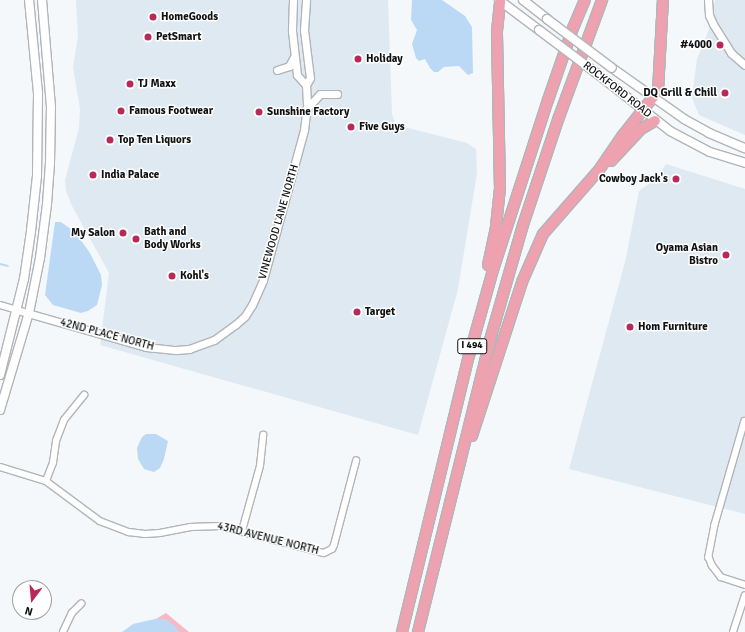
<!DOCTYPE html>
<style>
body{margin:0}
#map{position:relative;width:745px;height:632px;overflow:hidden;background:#f4f8fb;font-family:Signika,sans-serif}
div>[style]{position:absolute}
.built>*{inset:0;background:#dfe9f1}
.green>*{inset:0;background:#f7bac4}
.water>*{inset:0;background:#bbd9f4}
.stream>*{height:2px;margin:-1px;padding:0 1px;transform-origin:1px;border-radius:1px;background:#bbd9f4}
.roads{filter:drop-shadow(1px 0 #b2b5b8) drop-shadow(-1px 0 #b2b5b8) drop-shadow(0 1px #b2b5b8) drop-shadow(0 -1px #b2b5b8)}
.minor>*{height:5.5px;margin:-2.75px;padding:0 2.75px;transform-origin:2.75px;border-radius:2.75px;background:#fff}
.tertiary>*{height:7px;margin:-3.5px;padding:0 3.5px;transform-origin:3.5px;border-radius:3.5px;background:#fff}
.secondary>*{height:8px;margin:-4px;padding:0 4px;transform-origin:4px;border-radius:4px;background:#fff}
.motorway>*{height:10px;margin:-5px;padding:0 5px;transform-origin:5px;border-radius:5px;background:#eea2b0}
.bridges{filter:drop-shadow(1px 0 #b2b5b8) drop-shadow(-1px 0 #b2b5b8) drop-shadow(0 1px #b2b5b8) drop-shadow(0 -1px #b2b5b8)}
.secondary-bridge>*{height:8px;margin:-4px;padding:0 4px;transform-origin:4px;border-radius:4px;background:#fff}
.dots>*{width:11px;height:11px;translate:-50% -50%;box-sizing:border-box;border:2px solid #fff;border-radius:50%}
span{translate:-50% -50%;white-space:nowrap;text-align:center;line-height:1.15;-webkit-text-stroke:3px #fff;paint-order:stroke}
.shield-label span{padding:1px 3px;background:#fff;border:1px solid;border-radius:3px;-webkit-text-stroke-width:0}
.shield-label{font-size:10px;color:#0f1112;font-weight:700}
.poi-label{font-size:11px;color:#0f1112;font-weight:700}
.left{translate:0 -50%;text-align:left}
.right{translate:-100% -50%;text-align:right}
.street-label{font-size:11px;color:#0f1112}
.north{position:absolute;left:12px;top:580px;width:40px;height:40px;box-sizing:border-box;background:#fff;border:1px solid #9fa0a0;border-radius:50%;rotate:196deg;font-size:11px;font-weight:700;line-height:16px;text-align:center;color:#0f1112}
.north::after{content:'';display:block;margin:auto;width:14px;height:18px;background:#b82957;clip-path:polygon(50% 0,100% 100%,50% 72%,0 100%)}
</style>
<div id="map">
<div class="built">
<i style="clip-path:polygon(76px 0,388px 0,392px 114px,395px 123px,404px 127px,467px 143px,476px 149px,477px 173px,458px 289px,418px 435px,100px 345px,109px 273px,72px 206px,66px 191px,65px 180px,79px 128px,80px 109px,73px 67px,78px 36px)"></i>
<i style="clip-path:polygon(715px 0,745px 0,745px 135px,699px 115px,692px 98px,697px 59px,710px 27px)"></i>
<i style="clip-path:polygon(666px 164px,745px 189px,745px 514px,569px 469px,626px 258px,639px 191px,658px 177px)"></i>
</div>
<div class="green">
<i style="clip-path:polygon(166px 613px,189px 632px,134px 632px)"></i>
</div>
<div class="water">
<i style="clip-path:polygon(412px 0,442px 0,465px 16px,472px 27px,473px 73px,468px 75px,459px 66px,444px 67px,438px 72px,434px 72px,430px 68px,425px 59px,419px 61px,416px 58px,412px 44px,417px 30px,411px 20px)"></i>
<i style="clip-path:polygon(55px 222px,61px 222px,75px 232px,90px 253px,101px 275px,102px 285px,97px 305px,88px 311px,81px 313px,53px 305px,45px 295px)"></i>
<i style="clip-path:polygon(146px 434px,156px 434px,168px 441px,164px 459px,160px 468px,154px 472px,144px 469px,138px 459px,137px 448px,142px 437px)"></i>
<i style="clip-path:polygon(155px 619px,166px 619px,176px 627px,179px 632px,122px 632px,133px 624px)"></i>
</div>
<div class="stream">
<i style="left:0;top:264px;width:8px;rotate:14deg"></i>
</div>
<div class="roads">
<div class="minor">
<i style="left:0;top:305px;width:18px;rotate:16deg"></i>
<i style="left:745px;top:421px;width:108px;rotate:106.1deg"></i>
<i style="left:715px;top:525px;width:33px;rotate:101deg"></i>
<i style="left:709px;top:557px;width:9px;rotate:69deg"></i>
<i style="left:712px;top:565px;width:15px;rotate:53deg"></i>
<i style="left:721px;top:577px;width:25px;rotate:18deg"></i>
<i style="left:0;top:467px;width:48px;rotate:16.9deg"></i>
<i style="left:46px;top:481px;width:67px;rotate:36.5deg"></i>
<i style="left:100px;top:521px;width:31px;rotate:21deg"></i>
<i style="left:129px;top:532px;width:16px;rotate:7deg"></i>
<i style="left:145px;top:534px;width:15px;rotate:-4deg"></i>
<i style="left:160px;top:533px;width:31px;rotate:-11deg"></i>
<i style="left:190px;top:527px;width:30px;rotate:-2deg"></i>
<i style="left:220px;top:526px;width:107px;rotate:14.6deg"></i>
<i style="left:324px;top:553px;width:9px;rotate:-27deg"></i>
<i style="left:332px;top:549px;width:4px;rotate:-63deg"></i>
<i style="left:334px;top:545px;width:87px;rotate:-75.3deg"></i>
<i style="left:46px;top:481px;width:19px;rotate:-69deg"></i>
<i style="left:53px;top:463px;width:22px;rotate:-82deg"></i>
<i style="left:56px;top:441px;width:22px;rotate:-69deg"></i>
<i style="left:64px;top:420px;width:32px;rotate:-51deg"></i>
<i style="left:242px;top:531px;width:67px;rotate:-74.5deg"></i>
<i style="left:260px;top:466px;width:31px;rotate:-84deg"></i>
<i style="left:63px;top:632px;width:21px;rotate:-65deg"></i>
<i style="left:72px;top:613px;width:13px;rotate:-45deg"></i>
<i style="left:733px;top:632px;width:38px;rotate:-72deg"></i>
</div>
<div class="tertiary">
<i style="left:293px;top:0;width:31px;rotate:92deg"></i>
<i style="left:292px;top:31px;width:44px;rotate:83.5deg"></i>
<i style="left:297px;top:75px;width:13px;rotate:48deg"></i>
<i style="left:708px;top:0;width:15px;rotate:86deg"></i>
<i style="left:709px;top:15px;width:10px;rotate:66deg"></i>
<i style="left:713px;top:24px;width:34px;rotate:58deg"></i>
<i style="left:731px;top:53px;width:18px;rotate:41deg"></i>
<i style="left:277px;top:70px;width:13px;rotate:-18deg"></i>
<i style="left:289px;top:66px;width:10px;rotate:-61deg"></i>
<i style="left:307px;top:108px;width:19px;rotate:-47deg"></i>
<i style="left:320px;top:94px;width:17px"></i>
<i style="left:17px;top:310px;width:134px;rotate:16deg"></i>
<i style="left:146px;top:347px;width:30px;rotate:6deg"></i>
<i style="left:176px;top:350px;width:13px;rotate:-4deg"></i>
<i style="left:189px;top:349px;width:27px;rotate:-20deg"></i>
<i style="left:214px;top:340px;width:26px;rotate:-36deg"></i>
<i style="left:235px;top:325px;width:13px;rotate:-42deg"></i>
<i style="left:245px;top:316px;width:13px;rotate:-58deg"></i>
<i style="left:252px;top:305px;width:27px;rotate:-66deg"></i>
<i style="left:263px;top:280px;width:156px;rotate:-74.7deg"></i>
<i style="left:304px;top:130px;width:26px;rotate:-83deg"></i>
<i style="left:307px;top:104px;width:19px;rotate:-93deg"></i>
<i style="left:306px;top:85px;width:8px;rotate:-60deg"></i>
<i style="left:310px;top:78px;width:48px;rotate:-97.1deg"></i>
<i style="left:304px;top:30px;width:30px;rotate:-86deg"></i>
</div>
<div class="secondary">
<i style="left:499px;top:0;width:50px;rotate:36.9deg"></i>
<i style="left:523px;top:0;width:31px;rotate:38deg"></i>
<i style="left:612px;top:68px;width:88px;rotate:35.3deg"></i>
<i style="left:684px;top:119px;width:29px;rotate:29deg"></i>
<i style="left:709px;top:133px;width:39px;rotate:23deg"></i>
<i style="left:604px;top:79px;width:84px;rotate:38.2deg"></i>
<i style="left:670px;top:131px;width:45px;rotate:27.7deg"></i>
<i style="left:710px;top:152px;width:37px;rotate:17deg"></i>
<i style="left:0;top:375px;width:99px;rotate:-76deg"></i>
<i style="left:24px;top:279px;width:49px;rotate:-81.7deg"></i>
<i style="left:31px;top:231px;width:55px;rotate:-83.8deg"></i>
<i style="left:37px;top:176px;width:83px;rotate:-89.3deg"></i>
<i style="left:38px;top:93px;width:93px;rotate:-95.5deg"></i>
<i style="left:0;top:410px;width:101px;rotate:-73.4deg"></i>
<i style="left:29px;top:313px;width:56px;rotate:-78.7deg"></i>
<i style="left:40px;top:258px;width:54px;rotate:-82.6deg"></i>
<i style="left:47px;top:204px;width:41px;rotate:-85.8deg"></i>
<i style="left:50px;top:163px;width:56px;rotate:-89deg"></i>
<i style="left:51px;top:107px;width:107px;rotate:-94.8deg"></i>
</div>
<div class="motorway">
<i style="left:611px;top:161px;width:44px;rotate:-46.8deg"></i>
<i style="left:641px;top:129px;width:16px;rotate:-30deg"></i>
<i style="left:488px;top:265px;width:40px;rotate:-78deg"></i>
<i style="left:496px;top:226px;width:36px;rotate:-84deg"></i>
<i style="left:500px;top:190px;width:159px;rotate:-91.1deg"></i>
<i style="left:497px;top:31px;width:31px;rotate:-84deg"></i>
<i style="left:472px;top:436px;width:162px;rotate:-72deg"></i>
<i style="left:522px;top:282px;width:52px;rotate:-66.4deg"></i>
<i style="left:543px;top:234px;width:85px;rotate:-48.8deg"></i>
<i style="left:599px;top:170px;width:42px;rotate:-55.6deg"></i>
<i style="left:623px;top:135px;width:56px;rotate:-51.5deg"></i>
<i style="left:658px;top:91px;width:91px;rotate:-86.9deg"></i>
<i style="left:402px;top:632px;width:284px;rotate:-76.4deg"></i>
<i style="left:469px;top:356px;width:89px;rotate:-74.4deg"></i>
<i style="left:493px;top:270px;width:179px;rotate:-72.1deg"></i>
<i style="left:548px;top:100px;width:76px;rotate:-70.9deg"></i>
<i style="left:573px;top:28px;width:30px;rotate:-67deg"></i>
<i style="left:418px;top:632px;width:301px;rotate:-76.1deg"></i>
<i style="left:490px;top:340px;width:120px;rotate:-74deg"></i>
<i style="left:523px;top:225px;width:114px;rotate:-71.6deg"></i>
<i style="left:559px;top:117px;width:125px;rotate:-69.8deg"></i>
</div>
</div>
<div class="bridges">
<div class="secondary-bridge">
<i style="left:547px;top:19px;width:81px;rotate:37deg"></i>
<i style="left:539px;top:30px;width:81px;rotate:37deg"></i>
</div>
</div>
<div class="dots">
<i style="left:153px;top:17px;background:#b82957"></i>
<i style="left:148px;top:37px;background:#b82957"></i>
<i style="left:720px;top:45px;background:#b82957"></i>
<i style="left:358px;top:59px;background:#b82957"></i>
<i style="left:130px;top:84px;background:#b82957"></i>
<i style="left:725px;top:93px;background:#b82957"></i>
<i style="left:121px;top:111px;background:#b82957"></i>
<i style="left:259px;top:112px;background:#b82957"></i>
<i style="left:351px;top:127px;background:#b82957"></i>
<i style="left:110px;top:140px;background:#b82957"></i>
<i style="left:93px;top:175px;background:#b82957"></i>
<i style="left:676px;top:179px;background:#b82957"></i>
<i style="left:123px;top:233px;background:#b82957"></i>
<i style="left:136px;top:239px;background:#b82957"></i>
<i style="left:726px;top:255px;background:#b82957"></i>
<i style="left:172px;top:276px;background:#b82957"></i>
<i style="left:357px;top:312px;background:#b82957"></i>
<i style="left:630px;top:327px;background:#b82957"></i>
</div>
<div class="shield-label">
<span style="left:472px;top:346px">I 494</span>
</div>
<div class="poi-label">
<span class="left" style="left:161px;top:17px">HomeGoods</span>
<span class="left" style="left:156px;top:37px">PetSmart</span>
<span class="right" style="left:712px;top:45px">#4000</span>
<span class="left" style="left:366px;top:59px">Holiday</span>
<span class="left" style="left:138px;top:84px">TJ Maxx</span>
<span class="right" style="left:717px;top:93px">DQ Grill &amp; Chill</span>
<span class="left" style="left:129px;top:111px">Famous Footwear</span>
<span class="left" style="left:267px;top:112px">Sunshine Factory</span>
<span class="left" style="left:359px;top:127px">Five Guys</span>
<span class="left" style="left:118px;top:140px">Top Ten Liquors</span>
<span class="left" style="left:101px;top:175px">India Palace</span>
<span class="right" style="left:668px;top:179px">Cowboy Jack's</span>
<span class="right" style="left:115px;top:233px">My Salon</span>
<span class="left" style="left:144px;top:239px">Bath and<br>Body Works</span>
<span class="right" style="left:718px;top:255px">Oyama Asian<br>Bistro</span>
<span class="left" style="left:180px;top:276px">Kohl's</span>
<span class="left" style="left:365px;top:312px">Target</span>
<span class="left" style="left:638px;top:327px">Hom Furniture</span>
</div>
<div class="street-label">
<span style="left:617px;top:90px;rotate:38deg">ROCKFORD ROAD</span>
<span style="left:279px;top:222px;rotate:-74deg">VINEWOOD LANE NORTH</span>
<span style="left:107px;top:335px;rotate:15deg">42ND PLACE NORTH</span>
<span style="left:268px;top:539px;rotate:14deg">43RD AVENUE NORTH</span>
</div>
<div class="north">N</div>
</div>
